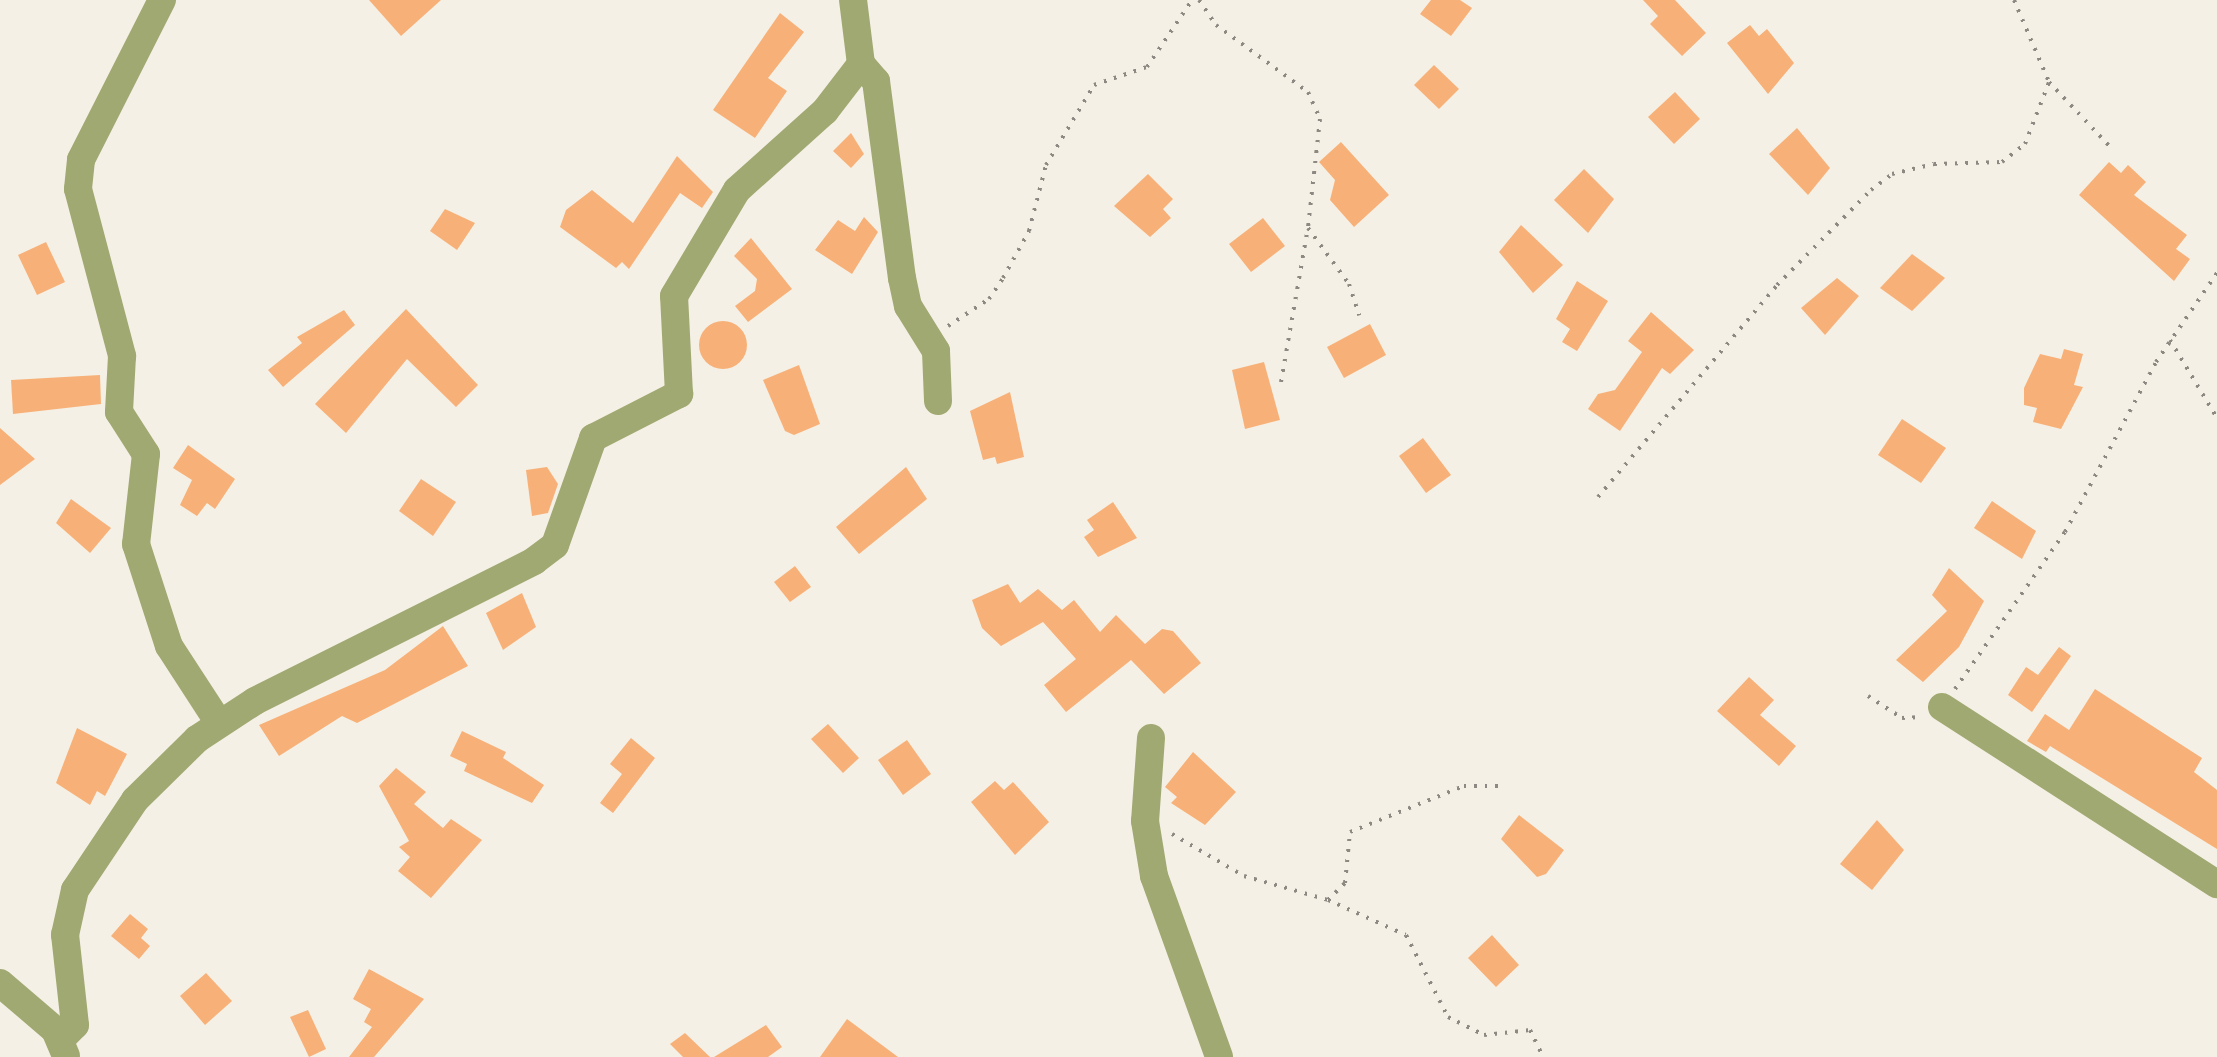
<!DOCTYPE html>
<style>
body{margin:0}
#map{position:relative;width:2217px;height:1057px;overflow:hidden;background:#f5f0e5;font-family:"PT Sans",sans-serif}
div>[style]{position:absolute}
.building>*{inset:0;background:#f7b178}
.round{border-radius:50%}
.path>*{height:4px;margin-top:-2px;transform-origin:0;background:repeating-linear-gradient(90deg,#8d8982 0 2.5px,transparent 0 10.5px)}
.minor>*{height:28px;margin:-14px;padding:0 14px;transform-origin:14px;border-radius:14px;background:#a1a972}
span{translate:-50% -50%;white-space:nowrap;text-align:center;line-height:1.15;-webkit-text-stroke:9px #f5f0e5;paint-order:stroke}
</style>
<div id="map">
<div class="building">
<i style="clip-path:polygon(369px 0,441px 0,401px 36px)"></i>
<i style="clip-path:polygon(1431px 0,1460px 0,1472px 8px,1451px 36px,1420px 14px)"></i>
<i style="clip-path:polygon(1643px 0,1675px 0,1706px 33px,1682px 56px,1650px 24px,1658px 16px)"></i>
<i style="clip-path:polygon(780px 13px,804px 32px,768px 78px,787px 91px,755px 138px,713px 110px)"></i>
<i style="clip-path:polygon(1750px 25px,1759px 36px,1767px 29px,1794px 63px,1768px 94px,1727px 43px)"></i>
<i style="clip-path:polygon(1434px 65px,1459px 89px,1439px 109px,1414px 85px)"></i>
<i style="clip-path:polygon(1675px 92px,1700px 119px,1674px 144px,1648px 117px)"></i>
<i style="clip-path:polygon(1797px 128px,1830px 168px,1808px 195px,1769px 154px)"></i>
<i style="clip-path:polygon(851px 133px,864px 154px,851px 168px,833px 151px)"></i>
<i style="clip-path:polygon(1341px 142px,1389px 195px,1354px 227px,1330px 200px,1335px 180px,1319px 162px)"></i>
<i style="clip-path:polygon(677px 156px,713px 192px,702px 208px,680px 193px,629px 269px,622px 262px,616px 268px,560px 227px,566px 210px,592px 190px,633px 223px)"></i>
<i style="clip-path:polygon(2109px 162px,2121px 173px,2128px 165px,2146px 182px,2134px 195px,2187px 235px,2176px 249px,2190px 259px,2174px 281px,2079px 195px)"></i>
<i style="clip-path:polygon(1584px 169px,1614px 199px,1588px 233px,1554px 200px)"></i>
<i style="clip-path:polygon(1148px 174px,1173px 199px,1163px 209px,1171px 218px,1150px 237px,1114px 206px)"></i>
<i style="clip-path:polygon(445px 209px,475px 223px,457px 250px,430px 231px)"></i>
<i style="clip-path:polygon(864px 217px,878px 232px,852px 274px,815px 250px,838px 220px,855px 231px)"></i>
<i style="clip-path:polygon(1263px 218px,1285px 246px,1251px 272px,1229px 244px)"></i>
<i style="clip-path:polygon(1521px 225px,1563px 265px,1533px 293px,1499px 252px)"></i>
<i style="clip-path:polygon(751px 238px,792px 289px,748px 322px,735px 306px,755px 291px,757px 279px,734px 256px)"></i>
<i style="clip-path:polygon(46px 242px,65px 282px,37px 295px,18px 255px)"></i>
<i style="clip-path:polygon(1912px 254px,1945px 278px,1912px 311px,1880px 288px)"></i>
<i style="clip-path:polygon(1837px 278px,1859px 296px,1825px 335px,1801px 308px)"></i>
<i style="clip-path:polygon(1577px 281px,1608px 301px,1577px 351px,1562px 342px,1570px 329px,1556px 319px)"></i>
<i style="clip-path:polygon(406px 309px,478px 385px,456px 407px,407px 359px,346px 433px,315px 404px)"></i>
<i style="clip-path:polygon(344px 310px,355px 325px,283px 387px,268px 370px,302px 343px,297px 337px)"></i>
<i style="clip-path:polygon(1651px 312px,1694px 350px,1670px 374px,1662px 368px,1620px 431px,1588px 409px,1598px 394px,1615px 390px,1642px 352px,1628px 341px)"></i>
<i class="round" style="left:699px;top:321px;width:48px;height:48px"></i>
<i style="clip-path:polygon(1370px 324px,1386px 355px,1344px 378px,1327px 347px)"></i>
<i style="clip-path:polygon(2064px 349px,2083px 354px,2074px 385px,2083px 387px,2061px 429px,2033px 422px,2037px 408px,2024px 405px,2024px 388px,2040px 354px,2061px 359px)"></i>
<i style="clip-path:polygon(1264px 362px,1280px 420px,1245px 429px,1232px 370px)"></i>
<i style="clip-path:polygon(799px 365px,820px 424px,794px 435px,785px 431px,763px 380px)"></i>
<i style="clip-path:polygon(100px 375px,101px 404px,13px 414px,11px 380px)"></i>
<i style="clip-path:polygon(1010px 392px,1024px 457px,997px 464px,995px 457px,983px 460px,970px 411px)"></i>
<i style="clip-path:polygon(1902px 419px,1946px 448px,1921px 483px,1878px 455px)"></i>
<i style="clip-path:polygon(0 428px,35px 459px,0 485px)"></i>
<i style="clip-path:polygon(1423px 438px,1451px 475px,1426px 493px,1399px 456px)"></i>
<i style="clip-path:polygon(188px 445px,235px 479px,215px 509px,207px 503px,197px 516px,180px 505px,192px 480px,173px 468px)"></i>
<i style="clip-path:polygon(547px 467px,558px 484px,548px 513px,532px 516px,526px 470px)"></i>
<i style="clip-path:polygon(906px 467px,927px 499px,859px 554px,836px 527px)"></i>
<i style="clip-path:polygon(421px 479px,456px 502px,433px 536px,399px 511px)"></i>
<i style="clip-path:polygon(71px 499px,111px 528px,90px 553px,56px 523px)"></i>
<i style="clip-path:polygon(1992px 501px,2036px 531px,2022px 559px,1974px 528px)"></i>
<i style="clip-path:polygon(1113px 502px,1137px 538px,1098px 557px,1084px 537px,1094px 530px,1087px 520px)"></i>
<i style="clip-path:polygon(795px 566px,811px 587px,790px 602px,774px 582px)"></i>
<i style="clip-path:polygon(1949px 568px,1984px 601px,1959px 647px,1923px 682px,1896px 660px,1947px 611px,1932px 595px)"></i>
<i style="clip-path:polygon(1008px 584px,1020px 603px,1038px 589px,1062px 610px,1074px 600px,1100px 632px,1116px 615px,1145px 644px,1162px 629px,1173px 631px,1201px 663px,1164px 694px,1131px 660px,1066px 712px,1044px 685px,1076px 659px,1043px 622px,1001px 646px,982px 628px,972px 600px)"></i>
<i style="clip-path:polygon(522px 593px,536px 627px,503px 650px,486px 613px)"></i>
<i style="clip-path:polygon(443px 626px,468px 666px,357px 723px,342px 716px,279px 756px,259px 725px,385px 670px)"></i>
<i style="clip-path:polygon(2059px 647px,2071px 656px,2032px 712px,2008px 695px,2026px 667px,2038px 675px)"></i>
<i style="clip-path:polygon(1749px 677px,1774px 700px,1760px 715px,1796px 746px,1779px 766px,1717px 711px)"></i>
<i style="clip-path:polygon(2095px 689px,2202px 758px,2194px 772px,2217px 790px,2217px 849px,2050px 746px,2046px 752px,2027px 741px,2045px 714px,2069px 730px)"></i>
<i style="clip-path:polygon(828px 724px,859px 758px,843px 773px,811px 739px)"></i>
<i style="clip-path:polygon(77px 728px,127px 754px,105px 796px,97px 791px,90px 805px,56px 783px)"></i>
<i style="clip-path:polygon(462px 731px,506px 752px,503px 758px,544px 785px,532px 803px,464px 771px,467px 764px,450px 756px)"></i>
<i style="clip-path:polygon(631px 738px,655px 758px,613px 813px,600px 803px,622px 774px,610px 764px)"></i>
<i style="clip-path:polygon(907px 740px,931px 774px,903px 795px,878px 760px)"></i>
<i style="clip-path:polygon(1193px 752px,1236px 792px,1205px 825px,1171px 803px,1177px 797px,1165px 787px)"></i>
<i style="clip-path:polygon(396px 768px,426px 792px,414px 804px,443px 828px,451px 819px,482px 840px,431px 898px,398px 871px,410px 857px,399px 847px,409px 841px,379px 786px)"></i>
<i style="clip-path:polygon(995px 781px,1004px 790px,1013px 782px,1049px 822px,1015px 855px,971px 802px)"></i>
<i style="clip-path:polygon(1519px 815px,1564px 850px,1546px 874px,1537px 877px,1501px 839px)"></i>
<i style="clip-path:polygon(1877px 820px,1904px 850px,1872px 890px,1840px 864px)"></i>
<i style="clip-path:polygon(130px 914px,148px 929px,141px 938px,150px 946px,139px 959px,111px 936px)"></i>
<i style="clip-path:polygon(1492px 935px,1519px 965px,1496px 987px,1468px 958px)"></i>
<i style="clip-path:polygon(369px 969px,424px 999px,374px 1057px,349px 1057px,372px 1027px,364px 1022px,371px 1009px,353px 999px)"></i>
<i style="clip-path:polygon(206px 973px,232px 1001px,205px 1025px,180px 996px)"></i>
<i style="clip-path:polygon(308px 1010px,326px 1049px,309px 1057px,290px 1017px)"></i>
<i style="clip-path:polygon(847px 1019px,898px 1057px,820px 1057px)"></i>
<i style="clip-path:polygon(766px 1025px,782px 1047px,768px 1057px,714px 1057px)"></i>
<i style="clip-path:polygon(685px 1033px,710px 1057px,683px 1057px,670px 1044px)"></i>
</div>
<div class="path">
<i style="left:1199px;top:0;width:30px;rotate:56deg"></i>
<i style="left:1216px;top:25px;width:114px;rotate:36.1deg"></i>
<i style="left:1308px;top:92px;width:30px;rotate:66deg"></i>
<i style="left:1320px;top:119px;width:110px;rotate:96.3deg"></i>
<i style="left:1308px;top:228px;width:69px;rotate:53.8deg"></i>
<i style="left:1349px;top:284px;width:33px;rotate:72deg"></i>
<i style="left:2014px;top:0;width:89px;rotate:66.9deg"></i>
<i style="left:2049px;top:82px;width:93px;rotate:46.7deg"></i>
<i style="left:948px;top:326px;width:49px;rotate:-33.4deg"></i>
<i style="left:989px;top:299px;width:25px;rotate:-56deg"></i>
<i style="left:1003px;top:278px;width:54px;rotate:-61deg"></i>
<i style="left:1029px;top:231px;width:68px;rotate:-75.6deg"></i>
<i style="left:1046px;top:165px;width:93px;rotate:-59deg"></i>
<i style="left:1094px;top:85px;width:56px;rotate:-18.8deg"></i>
<i style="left:1147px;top:67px;width:81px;rotate:-56.1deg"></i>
<i style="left:2170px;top:340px;width:91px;rotate:58.9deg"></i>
<i style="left:1281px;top:382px;width:156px;rotate:-80.1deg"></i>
<i style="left:1598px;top:497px;width:277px;rotate:-49.8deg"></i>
<i style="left:1777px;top:285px;width:134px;rotate:-45.3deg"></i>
<i style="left:1871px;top:190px;width:26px;rotate:-37deg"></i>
<i style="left:1892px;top:174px;width:43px;rotate:-13.4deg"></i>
<i style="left:1934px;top:164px;width:68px;rotate:-1.7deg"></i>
<i style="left:2002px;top:162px;width:29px;rotate:-38deg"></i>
<i style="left:2025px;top:144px;width:66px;rotate:-68.8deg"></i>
<i style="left:1955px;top:689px;width:192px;rotate:-55deg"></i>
<i style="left:2065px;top:532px;width:193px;rotate:-61.8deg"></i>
<i style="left:2156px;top:362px;width:108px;rotate:-55.6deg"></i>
<i style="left:1868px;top:696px;width:40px;rotate:32.9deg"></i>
<i style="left:1902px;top:718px;width:20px;rotate:-3deg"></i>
<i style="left:1172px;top:834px;width:83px;rotate:30.3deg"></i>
<i style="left:1244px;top:876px;width:87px;rotate:15.9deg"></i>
<i style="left:1328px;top:900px;width:24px;rotate:-45deg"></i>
<i style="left:1345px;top:883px;width:51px;rotate:-84.4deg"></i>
<i style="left:1350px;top:832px;width:123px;rotate:-22deg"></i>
<i style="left:1464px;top:786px;width:39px"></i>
<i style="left:1328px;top:900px;width:85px;rotate:24.2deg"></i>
<i style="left:1406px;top:935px;width:92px;rotate:62.9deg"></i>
<i style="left:1448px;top:1017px;width:40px;rotate:26.6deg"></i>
<i style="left:1484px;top:1035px;width:46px;rotate:-6.2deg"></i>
<i style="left:1530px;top:1030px;width:30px;rotate:64deg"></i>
</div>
<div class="minor">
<i style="left:162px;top:0;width:179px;rotate:116.9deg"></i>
<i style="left:81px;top:160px;width:29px;rotate:96deg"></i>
<i style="left:78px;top:189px;width:173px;rotate:75.2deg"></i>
<i style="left:122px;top:356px;width:56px;rotate:93.1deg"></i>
<i style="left:119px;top:412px;width:50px;rotate:57.3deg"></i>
<i style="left:146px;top:454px;width:91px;rotate:96.3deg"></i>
<i style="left:136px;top:544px;width:107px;rotate:72.1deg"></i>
<i style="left:169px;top:646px;width:92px;rotate:57deg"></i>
<i style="left:861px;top:64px;width:23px;rotate:49deg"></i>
<i style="left:876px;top:81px;width:199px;rotate:82.5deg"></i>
<i style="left:902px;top:278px;width:29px;rotate:78deg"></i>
<i style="left:908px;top:306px;width:53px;rotate:58.1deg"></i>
<i style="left:936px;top:351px;width:50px;rotate:87.7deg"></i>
<i style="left:1942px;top:707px;width:327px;rotate:32.8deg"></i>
<i style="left:1151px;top:738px;width:83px;rotate:94.1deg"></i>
<i style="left:1145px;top:821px;width:56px;rotate:80.7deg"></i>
<i style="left:1154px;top:876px;width:192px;rotate:70.2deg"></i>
<i style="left:0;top:983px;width:72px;rotate:40.5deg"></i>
<i style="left:55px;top:1030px;width:28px;rotate:67deg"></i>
<i style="left:60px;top:1040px;width:21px;rotate:-45deg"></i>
<i style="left:75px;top:1025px;width:91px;rotate:-96.3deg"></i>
<i style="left:65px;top:935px;width:46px;rotate:-77.5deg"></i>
<i style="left:75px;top:890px;width:108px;rotate:-56.3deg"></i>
<i style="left:135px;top:800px;width:87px;rotate:-44.5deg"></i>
<i style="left:197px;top:739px;width:69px;rotate:-33.2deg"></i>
<i style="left:255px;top:701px;width:312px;rotate:-26.6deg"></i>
<i style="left:534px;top:561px;width:26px;rotate:-37deg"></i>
<i style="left:555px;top:545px;width:114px;rotate:-70.4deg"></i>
<i style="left:593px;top:438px;width:97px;rotate:-27.1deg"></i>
<i style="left:679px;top:394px;width:98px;rotate:-92.9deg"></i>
<i style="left:674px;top:296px;width:123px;rotate:-59.3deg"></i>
<i style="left:737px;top:190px;width:118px;rotate:-41.9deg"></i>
<i style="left:825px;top:111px;width:59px;rotate:-52.5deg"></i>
<i style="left:861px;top:64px;width:64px;rotate:-97.1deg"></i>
</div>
</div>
